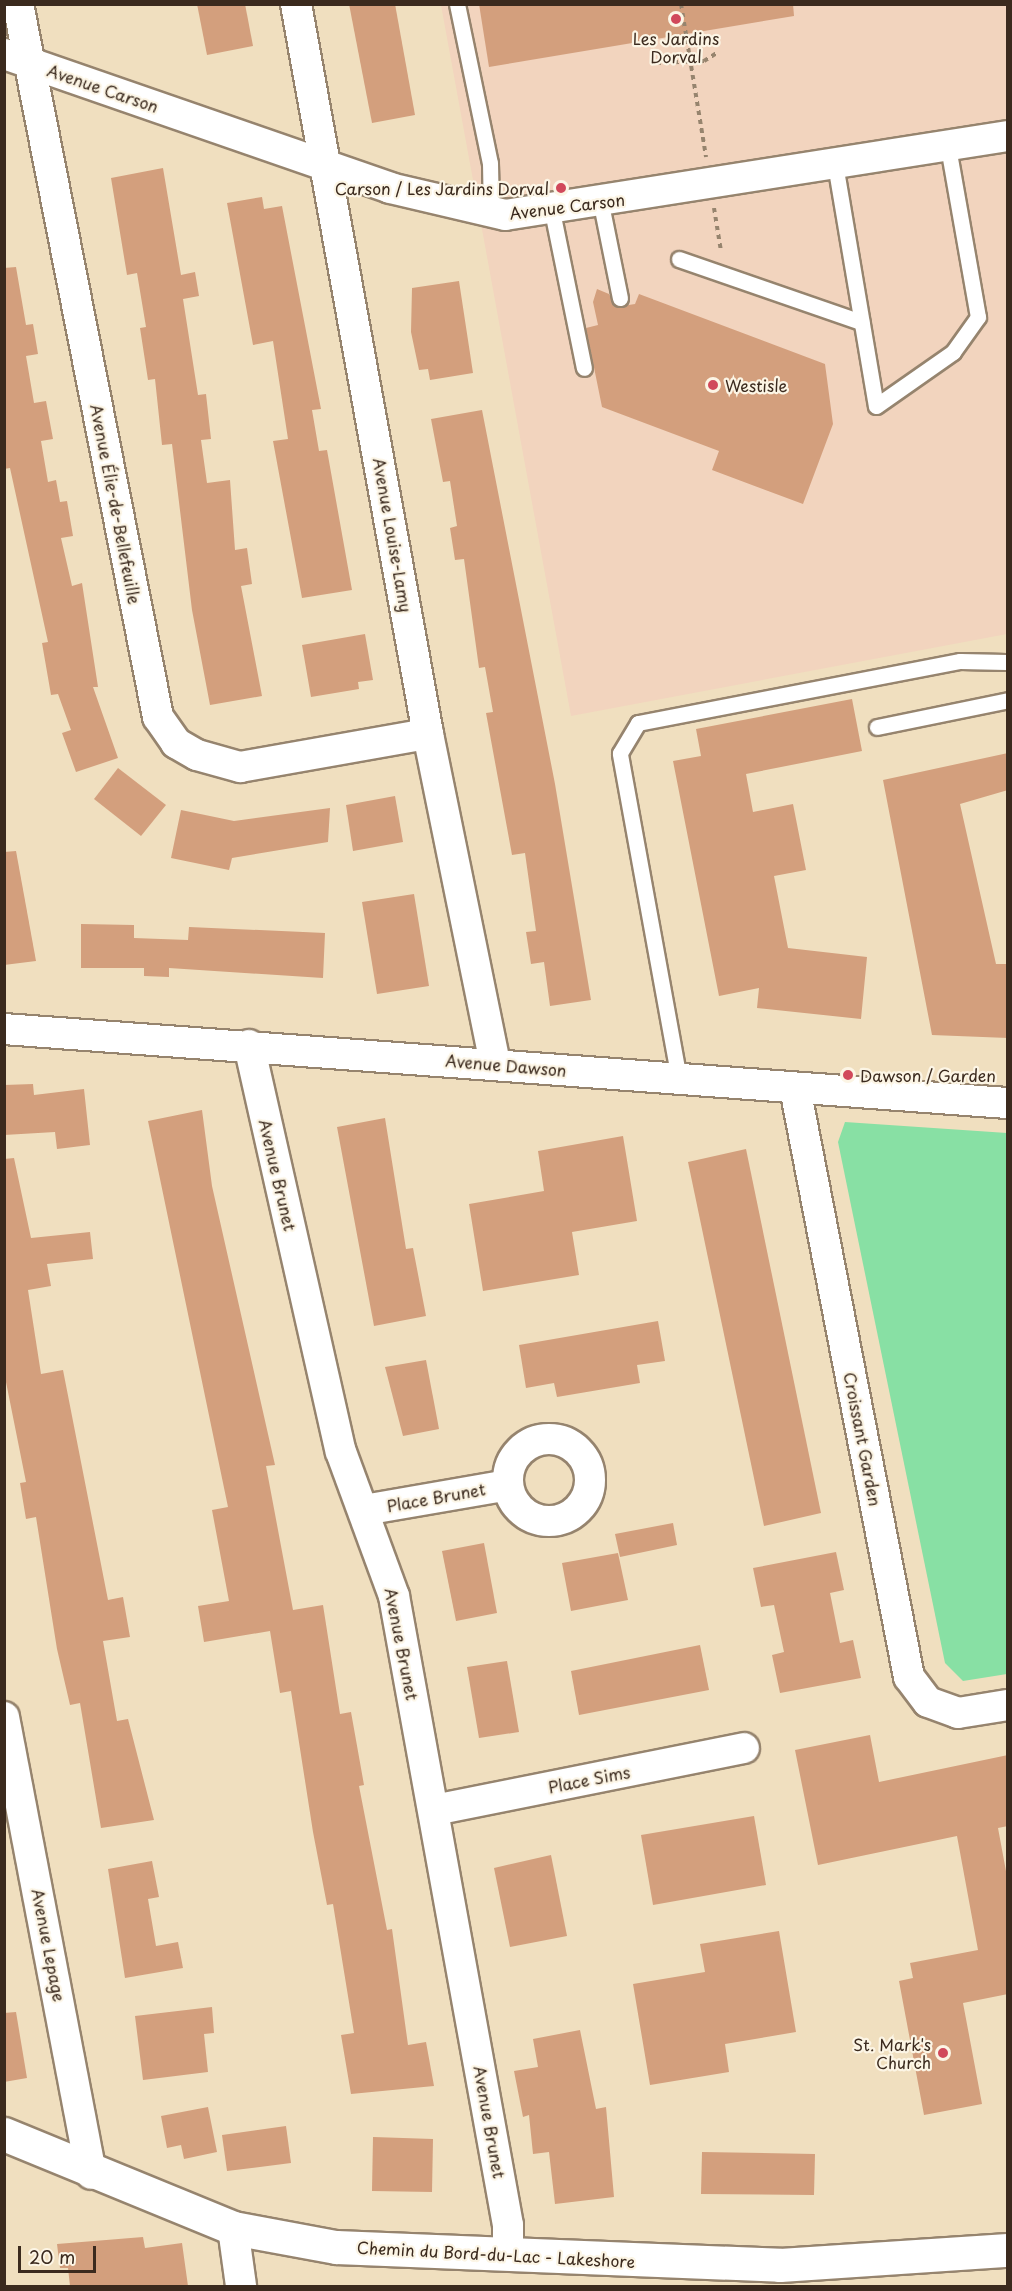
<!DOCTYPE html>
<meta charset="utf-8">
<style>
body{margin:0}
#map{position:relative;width:1012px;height:2291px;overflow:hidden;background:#f0dfbf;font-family:"Playpen Sans",sans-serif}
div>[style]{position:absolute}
.built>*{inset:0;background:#f2d4be}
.green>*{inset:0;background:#88e0a4}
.building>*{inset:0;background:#d39f7d}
.path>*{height:4px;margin-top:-2px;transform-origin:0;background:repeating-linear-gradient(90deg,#96846e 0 4.5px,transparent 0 9px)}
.roads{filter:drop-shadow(2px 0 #96846e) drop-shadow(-2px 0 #96846e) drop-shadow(0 2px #96846e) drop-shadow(0 -2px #96846e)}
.service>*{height:15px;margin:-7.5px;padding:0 7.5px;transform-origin:7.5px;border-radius:7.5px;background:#fff}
.minor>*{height:30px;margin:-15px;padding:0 15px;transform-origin:15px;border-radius:15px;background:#fff}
.minor>.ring{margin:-15px;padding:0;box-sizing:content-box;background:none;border:30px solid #fff;border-radius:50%}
.tertiary>*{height:33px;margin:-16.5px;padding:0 16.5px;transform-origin:16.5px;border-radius:16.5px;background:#fff}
.dots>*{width:16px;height:16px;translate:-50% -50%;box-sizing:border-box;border:3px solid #fcf5e5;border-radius:50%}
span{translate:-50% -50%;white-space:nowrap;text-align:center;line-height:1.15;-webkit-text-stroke:4.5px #fcf5e5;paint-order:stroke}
.poi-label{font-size:16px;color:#3b2a1e}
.right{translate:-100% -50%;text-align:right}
.left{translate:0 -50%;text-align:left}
.street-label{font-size:16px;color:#3b2a1e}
.frame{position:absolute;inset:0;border:6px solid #3b2a1e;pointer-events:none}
.scale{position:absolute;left:18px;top:2246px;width:78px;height:27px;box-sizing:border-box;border:3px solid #3b2a1e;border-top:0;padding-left:8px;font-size:18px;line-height:21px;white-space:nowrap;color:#3b2a1e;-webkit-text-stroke:4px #fcf5e5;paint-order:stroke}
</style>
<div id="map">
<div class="built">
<i style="clip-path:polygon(441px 5px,1007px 5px,1007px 634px,571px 716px)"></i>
</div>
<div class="green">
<i style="clip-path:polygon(845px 1122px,1007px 1133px,1007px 1674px,963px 1681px,945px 1663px,838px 1142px)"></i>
</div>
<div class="building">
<i style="clip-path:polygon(197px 4px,245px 4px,253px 46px,207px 55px)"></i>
<i style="clip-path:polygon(349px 4px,395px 4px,415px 115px,372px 123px)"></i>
<i style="clip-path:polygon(479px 4px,793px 4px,794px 16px,489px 67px)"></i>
<i style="clip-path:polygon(163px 168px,181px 275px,195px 272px,199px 296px,183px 299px,198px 395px,206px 394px,211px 439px,201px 440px,207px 483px,230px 480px,235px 550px,247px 548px,252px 584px,241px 586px,262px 696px,210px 705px,192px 610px,172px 444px,162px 445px,155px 379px,148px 380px,140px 328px,146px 327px,137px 273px,127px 275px,111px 178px)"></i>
<i style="clip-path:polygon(262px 197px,264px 209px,282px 206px,321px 409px,312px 410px,319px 451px,327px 450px,352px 590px,302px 598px,273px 441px,288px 439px,273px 341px,253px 345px,227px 203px)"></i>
<i style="clip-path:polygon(16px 267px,26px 325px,33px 324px,38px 354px,26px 356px,34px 403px,46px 401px,53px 439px,41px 441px,48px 482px,56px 480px,60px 502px,67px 501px,73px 536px,61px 538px,72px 586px,82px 583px,98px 687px,93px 687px,118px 758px,76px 772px,62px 733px,71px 730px,58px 694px,51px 695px,42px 643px,48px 642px,10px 468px,4px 469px,4px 268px)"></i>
<i style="clip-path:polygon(459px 281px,473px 373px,430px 380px,428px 369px,419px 370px,411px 332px,412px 288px)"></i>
<i style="clip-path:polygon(597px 289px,609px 294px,616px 307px,635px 304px,639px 294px,825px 364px,833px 424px,803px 504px,712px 470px,719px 451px,602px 407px,586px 328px,598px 325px,593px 302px)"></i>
<i style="clip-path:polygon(482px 410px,555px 784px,591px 1000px,550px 1006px,544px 962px,531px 964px,526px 932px,536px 931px,525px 853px,512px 855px,486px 713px,493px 712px,485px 667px,479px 668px,464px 559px,455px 560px,450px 528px,457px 526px,450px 481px,443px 482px,431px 419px)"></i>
<i style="clip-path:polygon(365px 634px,373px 680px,358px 682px,359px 689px,311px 697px,302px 645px)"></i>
<i style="clip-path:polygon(852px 699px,862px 751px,746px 774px,753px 812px,793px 804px,806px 870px,774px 876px,788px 948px,867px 957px,861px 1019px,757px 1008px,759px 988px,719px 996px,673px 761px,701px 756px,696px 729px)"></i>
<i style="clip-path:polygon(1008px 753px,1008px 790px,960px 804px,996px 964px,1008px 964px,1008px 1038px,932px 1035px,883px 780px)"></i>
<i style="clip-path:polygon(118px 768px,166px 805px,141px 836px,94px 799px)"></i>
<i style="clip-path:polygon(395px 796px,403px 842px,353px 851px,346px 805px)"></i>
<i style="clip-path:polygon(330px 808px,328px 842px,232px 858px,229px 870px,171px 858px,181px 810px,234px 821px)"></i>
<i style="clip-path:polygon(16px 851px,36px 961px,4px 965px,4px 852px)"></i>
<i style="clip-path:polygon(414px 894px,429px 986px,377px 994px,362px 902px)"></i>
<i style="clip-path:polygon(81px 924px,134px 925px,134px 938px,188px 940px,189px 927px,325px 933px,323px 978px,169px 968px,169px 977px,144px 976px,144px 968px,81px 968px)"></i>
<i style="clip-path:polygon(33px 1084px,34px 1095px,84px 1089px,90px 1145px,57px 1149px,55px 1132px,4px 1135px,4px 1085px)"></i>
<i style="clip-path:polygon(202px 1110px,212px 1186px,275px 1465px,266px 1466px,293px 1610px,323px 1605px,340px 1714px,351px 1712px,364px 1785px,359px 1786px,387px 1930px,392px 1929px,408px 2045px,426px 2042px,434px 2086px,351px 2094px,341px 2035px,354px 2033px,333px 1904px,327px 1905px,313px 1832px,291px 1691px,280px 1693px,270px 1631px,204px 1642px,198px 1606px,229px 1601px,212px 1510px,228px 1507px,148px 1121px)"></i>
<i style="clip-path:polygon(385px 1118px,406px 1249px,413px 1248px,426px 1316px,374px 1326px,337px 1127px)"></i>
<i style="clip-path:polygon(623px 1136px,637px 1221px,572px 1232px,579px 1275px,483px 1291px,469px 1204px,544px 1191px,538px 1151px)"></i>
<i style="clip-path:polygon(746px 1149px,821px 1513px,764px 1526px,688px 1162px)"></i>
<i style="clip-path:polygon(14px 1158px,31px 1238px,90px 1232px,93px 1259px,47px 1264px,51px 1286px,28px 1290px,41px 1374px,63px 1370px,108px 1600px,123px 1597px,130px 1637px,103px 1641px,117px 1721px,128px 1719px,154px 1820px,101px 1828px,80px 1703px,70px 1705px,57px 1649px,36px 1517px,26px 1519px,20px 1483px,26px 1482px,4px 1372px,4px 1159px)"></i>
<i style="clip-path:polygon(658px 1321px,665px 1361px,637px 1365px,640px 1383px,557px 1397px,554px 1383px,526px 1388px,519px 1345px)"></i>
<i style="clip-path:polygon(426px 1360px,439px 1429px,403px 1436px,385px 1367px)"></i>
<i style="clip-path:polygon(673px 1523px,677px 1545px,620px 1557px,615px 1534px)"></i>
<i style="clip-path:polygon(484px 1543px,497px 1613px,456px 1621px,442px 1551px)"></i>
<i style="clip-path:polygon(836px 1552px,844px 1590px,830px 1593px,840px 1643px,853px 1640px,861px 1678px,780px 1693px,772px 1655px,784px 1652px,774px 1605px,761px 1607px,753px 1568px)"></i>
<i style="clip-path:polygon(618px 1553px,628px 1600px,571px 1611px,562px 1563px)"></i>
<i style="clip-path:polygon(700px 1645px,709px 1690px,579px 1715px,571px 1671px)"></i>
<i style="clip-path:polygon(507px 1661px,519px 1732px,479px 1738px,467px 1667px)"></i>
<i style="clip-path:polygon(870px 1735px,879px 1782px,1008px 1755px,1008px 1826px,998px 1828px,1008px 1882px,1008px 1994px,963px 2003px,982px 2104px,924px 2115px,899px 1981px,913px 1978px,910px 1963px,978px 1950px,957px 1836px,818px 1865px,795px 1750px)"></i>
<i style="clip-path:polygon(754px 1816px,766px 1885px,653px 1905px,641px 1835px)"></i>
<i style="clip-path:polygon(551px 1855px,567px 1936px,510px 1947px,494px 1868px)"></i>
<i style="clip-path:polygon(152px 1861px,159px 1897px,148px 1899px,156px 1946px,178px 1942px,183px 1968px,125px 1978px,108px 1869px)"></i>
<i style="clip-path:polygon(779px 1931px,796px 2032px,725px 2044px,729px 2072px,650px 2085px,633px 1984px,705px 1972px,700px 1944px)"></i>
<i style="clip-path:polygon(212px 2007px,214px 2033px,204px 2034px,208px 2072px,143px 2080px,135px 2016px)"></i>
<i style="clip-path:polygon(16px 2012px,27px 2078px,4px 2082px,4px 2013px)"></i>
<i style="clip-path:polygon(580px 2030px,596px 2109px,606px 2107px,614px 2197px,555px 2204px,549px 2152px,533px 2154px,529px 2115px,523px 2117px,514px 2071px,538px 2067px,533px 2039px)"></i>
<i style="clip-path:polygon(208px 2107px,217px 2152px,184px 2159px,181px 2145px,167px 2148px,161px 2116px)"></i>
<i style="clip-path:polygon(286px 2126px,291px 2163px,227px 2171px,222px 2135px)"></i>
<i style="clip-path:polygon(373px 2137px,433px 2139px,432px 2192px,372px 2191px)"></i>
<i style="clip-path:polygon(702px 2152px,815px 2154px,814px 2195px,701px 2194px)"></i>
<i style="clip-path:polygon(143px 2237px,145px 2248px,182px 2243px,188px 2286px,70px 2286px,68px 2268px,60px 2268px,57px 2244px)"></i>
</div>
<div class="path">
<i style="left:681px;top:4px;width:155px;rotate:80.7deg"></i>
<i style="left:656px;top:63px;width:48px;rotate:-2.4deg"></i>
<i style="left:704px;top:61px;width:15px;rotate:-32deg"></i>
<i style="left:714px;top:208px;width:44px;rotate:80.8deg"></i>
</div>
<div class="roads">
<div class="service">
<i style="left:457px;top:4px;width:162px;rotate:78.3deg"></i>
<i style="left:490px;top:163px;width:51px;rotate:88.9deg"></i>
<i style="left:835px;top:164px;width:245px;rotate:80.4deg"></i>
<i style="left:876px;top:406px;width:94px;rotate:-35deg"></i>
<i style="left:953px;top:352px;width:43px;rotate:-54.5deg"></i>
<i style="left:978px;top:317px;width:174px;rotate:-100deg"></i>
<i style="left:601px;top:204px;width:96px;rotate:78.6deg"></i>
<i style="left:552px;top:211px;width:160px;rotate:78.5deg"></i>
<i style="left:679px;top:259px;width:193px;rotate:19.1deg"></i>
<i style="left:877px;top:727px;width:134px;rotate:-11.6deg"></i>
<i style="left:679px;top:1079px;width:331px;rotate:-100.3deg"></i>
<i style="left:620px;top:753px;width:35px;rotate:-59deg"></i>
<i style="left:638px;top:723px;width:328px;rotate:-10.9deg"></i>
<i style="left:960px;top:661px;width:46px;rotate:1.2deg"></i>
</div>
<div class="minor">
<i style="left:18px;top:4px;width:727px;rotate:78.89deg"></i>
<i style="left:158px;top:717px;width:32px;rotate:55deg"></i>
<i style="left:176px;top:743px;width:24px;rotate:30deg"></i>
<i style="left:197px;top:755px;width:45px;rotate:15.6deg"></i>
<i style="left:240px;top:767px;width:191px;rotate:-10deg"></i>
<i style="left:296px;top:4px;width:742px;rotate:79.75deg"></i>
<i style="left:428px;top:734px;width:337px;rotate:78.5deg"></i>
<i style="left:4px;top:54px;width:409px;rotate:19.1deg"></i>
<i style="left:390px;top:188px;width:118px;rotate:13.2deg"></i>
<i style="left:505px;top:215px;width:509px;rotate:-8.93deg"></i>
<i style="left:4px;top:1029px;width:1007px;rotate:4.22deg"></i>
<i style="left:249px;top:1045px;width:417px;rotate:77.3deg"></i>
<i style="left:341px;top:1452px;width:153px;rotate:69.8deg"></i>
<i style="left:394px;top:1596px;width:639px;rotate:79.73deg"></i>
<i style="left:508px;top:2225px;width:29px;rotate:90deg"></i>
<i style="left:795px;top:1088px;width:600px;rotate:79.05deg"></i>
<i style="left:909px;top:1677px;width:31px;rotate:53deg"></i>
<i style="left:928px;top:1702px;width:32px;rotate:20deg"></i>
<i style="left:958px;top:1713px;width:51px;rotate:-9.1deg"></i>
<i class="ring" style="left:508px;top:1439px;width:52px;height:52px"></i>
<i style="left:364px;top:1510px;width:146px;rotate:-9.8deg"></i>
<i style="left:4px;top:1717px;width:465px;rotate:79.2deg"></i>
<i style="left:434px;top:1810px;width:316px;rotate:-11.3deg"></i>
<i style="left:233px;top:2228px;width:59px;rotate:82.1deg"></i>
</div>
<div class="tertiary">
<i style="left:4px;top:2134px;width:248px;rotate:22.3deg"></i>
<i style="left:233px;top:2228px;width:105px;rotate:10.5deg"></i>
<i style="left:336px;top:2247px;width:444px;rotate:2.3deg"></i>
<i style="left:780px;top:2265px;width:228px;rotate:-3.8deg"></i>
</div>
</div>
<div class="dots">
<i style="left:676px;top:19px;background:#d1495b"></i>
<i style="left:561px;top:188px;background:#d1495b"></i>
<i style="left:713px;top:385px;background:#d1495b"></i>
<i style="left:848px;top:1075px;background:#d1495b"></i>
<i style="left:943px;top:2053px;background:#d1495b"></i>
</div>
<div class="poi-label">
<span style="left:676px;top:47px">Les Jardins<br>Dorval</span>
<span class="right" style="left:549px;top:188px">Carson / Les Jardins Dorval</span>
<span class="left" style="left:725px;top:385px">Westisle</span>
<span class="left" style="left:860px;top:1075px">Dawson / Garden</span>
<span class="right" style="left:931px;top:2053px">St. Mark's<br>Church</span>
</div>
<div class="street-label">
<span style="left:103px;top:88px;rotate:19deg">Avenue Carson</span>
<span style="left:567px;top:206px;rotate:-7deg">Avenue Carson</span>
<span style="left:116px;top:504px;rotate:79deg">Avenue Élie-de-Bellefeuille</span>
<span style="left:393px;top:535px;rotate:80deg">Avenue Louise-Lamy</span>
<span style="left:506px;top:1065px;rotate:5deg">Avenue Dawson</span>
<span style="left:278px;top:1175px;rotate:77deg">Avenue Brunet</span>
<span style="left:863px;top:1439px;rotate:79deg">Croissant Garden</span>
<span style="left:436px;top:1497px;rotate:-10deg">Place Brunet</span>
<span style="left:402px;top:1644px;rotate:79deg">Avenue Brunet</span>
<span style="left:589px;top:1779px;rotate:-11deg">Place Sims</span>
<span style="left:49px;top:1945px;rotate:79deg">Avenue Lepage</span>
<span style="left:490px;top:2122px;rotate:80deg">Avenue Brunet</span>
<span style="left:496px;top:2254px;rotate:3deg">Chemin du Bord-du-Lac - Lakeshore</span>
</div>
<div class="frame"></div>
<div class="scale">20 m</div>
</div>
